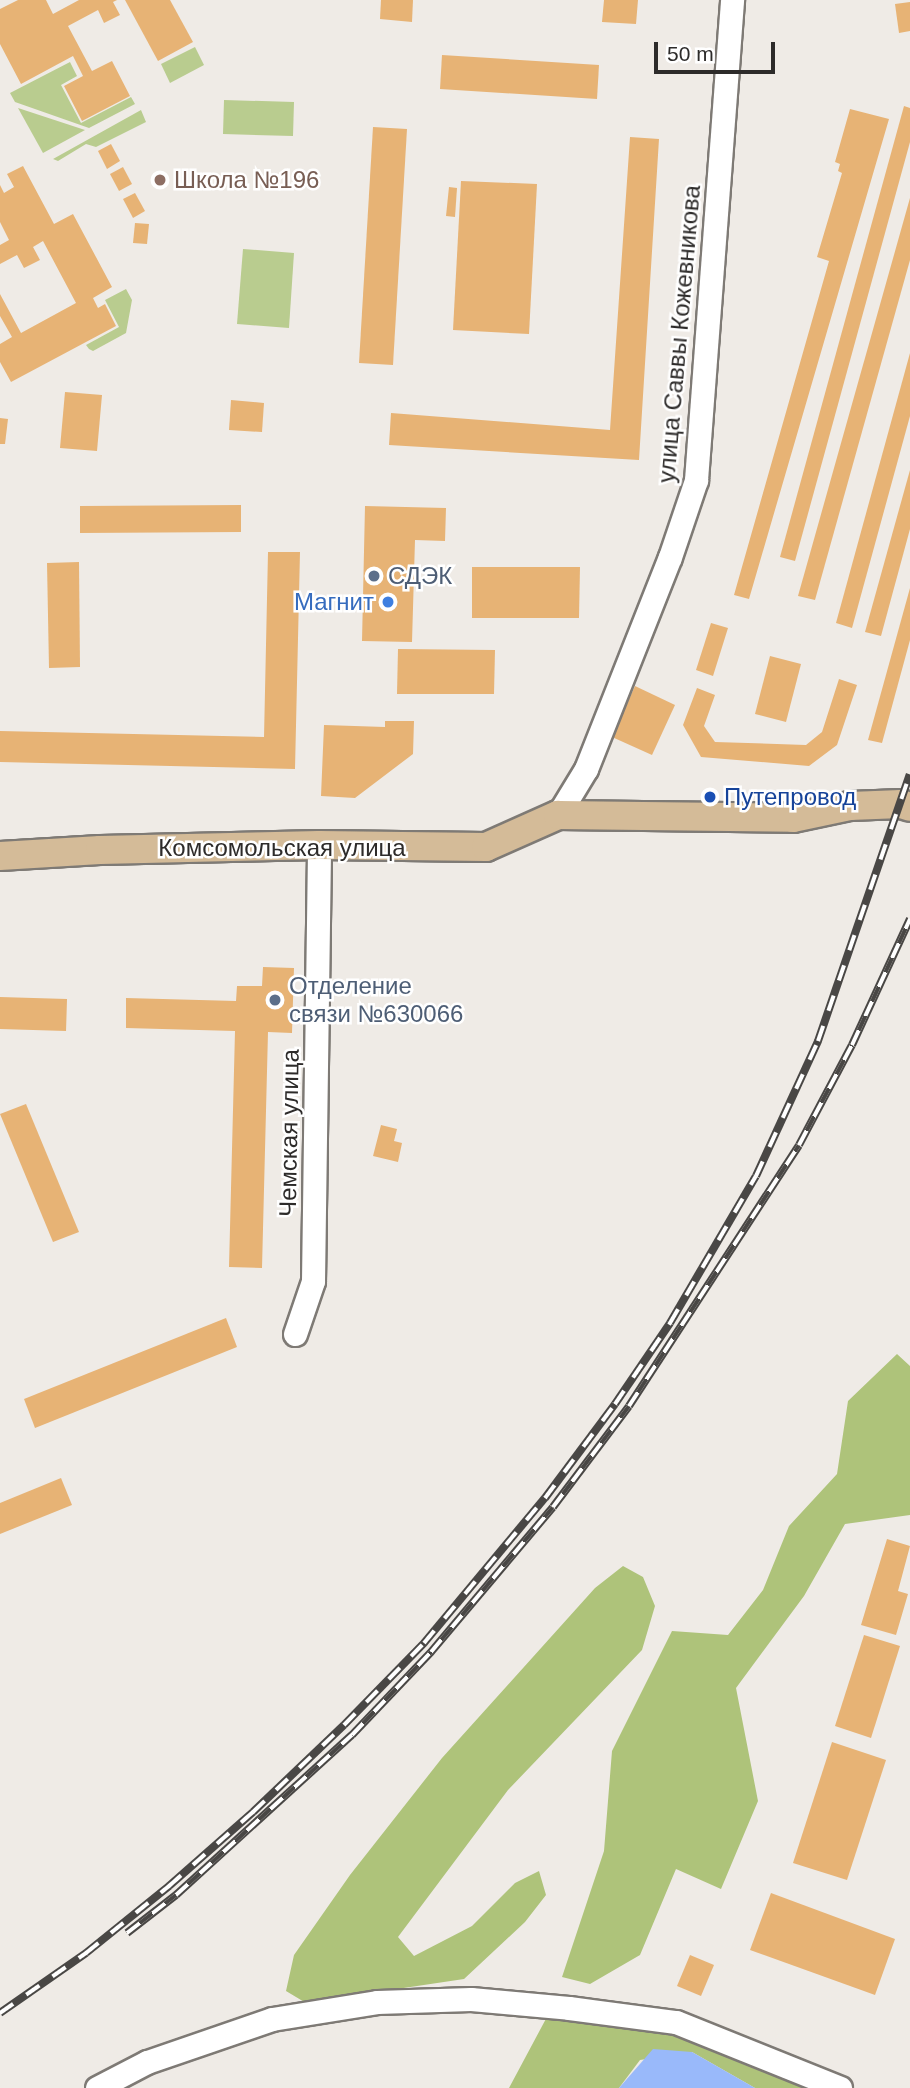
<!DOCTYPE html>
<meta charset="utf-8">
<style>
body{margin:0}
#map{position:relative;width:910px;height:2088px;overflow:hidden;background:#efebe6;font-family:Arial,sans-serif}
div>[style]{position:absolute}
.green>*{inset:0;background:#b9cc8f}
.forest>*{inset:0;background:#aec37a}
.water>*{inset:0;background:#99b9fa}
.building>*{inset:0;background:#e7b375}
.roads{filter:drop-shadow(2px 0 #7e7a75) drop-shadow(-2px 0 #7e7a75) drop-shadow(0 2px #7e7a75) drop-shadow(0 -2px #7e7a75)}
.minor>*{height:23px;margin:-11.5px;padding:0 11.5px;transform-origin:11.5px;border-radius:11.5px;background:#fff}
.major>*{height:28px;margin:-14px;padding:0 14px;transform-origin:14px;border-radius:14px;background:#d4bb98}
.rail>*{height:8px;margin-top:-4px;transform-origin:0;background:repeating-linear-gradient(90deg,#fff 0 16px,#494745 0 32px);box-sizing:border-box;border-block:2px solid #494745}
.dots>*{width:19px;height:19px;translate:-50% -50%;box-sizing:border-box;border:4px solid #fff;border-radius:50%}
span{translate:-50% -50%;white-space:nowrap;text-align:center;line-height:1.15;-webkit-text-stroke:5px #fff;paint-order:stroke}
.education-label{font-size:24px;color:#785e54}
.left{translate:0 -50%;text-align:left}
.street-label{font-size:24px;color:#2d2b2a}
.service-label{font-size:24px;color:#4e5e75}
.shop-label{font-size:24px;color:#366cbe}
.right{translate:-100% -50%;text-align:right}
.transit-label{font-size:24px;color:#164399}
.scale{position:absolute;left:654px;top:42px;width:121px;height:32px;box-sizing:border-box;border:4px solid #2d2b2a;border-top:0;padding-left:9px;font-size:21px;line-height:24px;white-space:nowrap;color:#2d2b2a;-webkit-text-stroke:5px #fff;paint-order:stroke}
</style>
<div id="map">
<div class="green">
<i style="clip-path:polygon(195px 47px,204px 65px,170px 83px,161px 64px)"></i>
<i style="clip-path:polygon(70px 62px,77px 76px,61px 85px,81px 123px,131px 97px,135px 104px,89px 128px,15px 102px,10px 93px)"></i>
<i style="clip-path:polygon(224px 100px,294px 102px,293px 136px,223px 134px)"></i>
<i style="clip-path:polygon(18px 108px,85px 130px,43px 153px)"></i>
<i style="clip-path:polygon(141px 110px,146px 122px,96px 147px,86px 144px,58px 161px,53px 159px)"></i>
<i style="clip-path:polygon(243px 249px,294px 253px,289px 328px,237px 324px)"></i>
<i style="clip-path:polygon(126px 289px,132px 300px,126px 333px,93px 351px,89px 349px,86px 345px,119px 327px,105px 300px)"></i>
</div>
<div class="forest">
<i style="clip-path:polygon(897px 1354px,910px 1366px,910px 1515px,845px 1524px,804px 1596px,736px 1688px,758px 1801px,721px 1889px,676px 1869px,640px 1955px,590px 1984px,562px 1977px,604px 1851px,612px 1751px,672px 1631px,728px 1635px,763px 1590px,789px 1526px,837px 1474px,848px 1401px)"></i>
<i style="clip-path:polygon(623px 1566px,643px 1577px,655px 1606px,642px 1650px,508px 1790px,398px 1937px,414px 1956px,472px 1926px,515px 1883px,539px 1871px,546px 1895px,525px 1922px,464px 1979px,350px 1996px,316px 2009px,286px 1991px,294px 1955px,350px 1875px,442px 1758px,595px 1588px)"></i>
<i style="clip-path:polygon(548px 2015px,691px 2033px,802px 2076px,808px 2088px,755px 2088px,692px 2052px,640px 2060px,619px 2088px,509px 2088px)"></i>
</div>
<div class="water">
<i style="clip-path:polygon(653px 2049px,692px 2052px,755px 2088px,619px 2088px)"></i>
</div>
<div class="building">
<i style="clip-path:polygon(18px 0,46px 0,53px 14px,79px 0,117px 0,113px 2px,120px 15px,104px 23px,98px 10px,68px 26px,92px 71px,112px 61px,130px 96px,82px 121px,64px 86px,83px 76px,73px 56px,21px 84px,0 44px,0 9px)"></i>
<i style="clip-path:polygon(125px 0,170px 0,193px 42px,158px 61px)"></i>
<i style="clip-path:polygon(381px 0,413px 0,412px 22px,380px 19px)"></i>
<i style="clip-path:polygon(604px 0,638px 0,636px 24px,602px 22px)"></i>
<i style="clip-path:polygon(910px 2px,910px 31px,899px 33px,895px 4px)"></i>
<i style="clip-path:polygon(442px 55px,599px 65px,597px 99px,440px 89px)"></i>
<i style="clip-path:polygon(904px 106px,910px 108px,910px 142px,795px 561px,780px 557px)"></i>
<i style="clip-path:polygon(850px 109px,889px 119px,749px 599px,734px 595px,829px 261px,817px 257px,842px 173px,838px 171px,840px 164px,835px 162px)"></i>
<i style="clip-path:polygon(373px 127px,407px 129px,393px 365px,359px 363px)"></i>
<i style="clip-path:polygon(630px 137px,659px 139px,639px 460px,389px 445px,391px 413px,610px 430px)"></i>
<i style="clip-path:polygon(111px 144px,120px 161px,107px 169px,98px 151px)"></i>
<i style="clip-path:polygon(23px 166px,54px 224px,73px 214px,112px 287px,93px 298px,98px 308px,105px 304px,116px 326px,11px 382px,0 362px,0 344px,12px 337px,0 316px,0 294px,21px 333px,76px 303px,43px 241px,33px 247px,40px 260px,24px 268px,17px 255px,0 264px,0 245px,9px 240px,0 222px,0 185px,4px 193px,14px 187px,7px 174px)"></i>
<i style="clip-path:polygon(123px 167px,132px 184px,119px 191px,110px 174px)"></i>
<i style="clip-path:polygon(461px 181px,537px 184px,529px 334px,453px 330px)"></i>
<i style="clip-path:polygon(449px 187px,457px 188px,455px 217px,446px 216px)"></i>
<i style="clip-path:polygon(135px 193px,145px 211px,133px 218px,123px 199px)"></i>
<i style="clip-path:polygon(910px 198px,910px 260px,815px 600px,798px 596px)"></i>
<i style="clip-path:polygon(135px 223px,149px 224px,147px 244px,133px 243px)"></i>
<i style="clip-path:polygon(910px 353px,910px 416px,852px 628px,836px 623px)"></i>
<i style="clip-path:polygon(65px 392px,102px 395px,97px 451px,60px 448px)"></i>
<i style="clip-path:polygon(231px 400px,264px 403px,262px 432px,229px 430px)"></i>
<i style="clip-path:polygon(0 418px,8px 419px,5px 444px,0 444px)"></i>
<i style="clip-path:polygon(910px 470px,910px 529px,881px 636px,865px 632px)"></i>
<i style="clip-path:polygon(241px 505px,241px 532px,80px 533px,80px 506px)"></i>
<i style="clip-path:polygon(365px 506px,446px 508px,445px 541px,415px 540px,412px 642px,362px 641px)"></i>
<i style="clip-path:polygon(268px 552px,300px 552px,295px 769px,0 762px,0 731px,264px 737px)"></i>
<i style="clip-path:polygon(79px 562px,80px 667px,49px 668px,47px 563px)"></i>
<i style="clip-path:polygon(472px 567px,580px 567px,579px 618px,472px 618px)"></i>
<i style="clip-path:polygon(910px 588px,910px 640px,882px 743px,868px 740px)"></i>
<i style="clip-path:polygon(711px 623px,728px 628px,713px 676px,696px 670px)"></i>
<i style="clip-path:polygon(398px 649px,495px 650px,494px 694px,397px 694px)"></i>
<i style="clip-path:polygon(770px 656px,801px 664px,786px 722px,755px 714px)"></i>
<i style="clip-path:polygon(839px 679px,857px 685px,837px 745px,809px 766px,701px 757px,683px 725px,697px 688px,715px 695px,704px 726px,715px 742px,806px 745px,822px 732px)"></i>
<i style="clip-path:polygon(635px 686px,675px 705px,652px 755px,612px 737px)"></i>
<i style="clip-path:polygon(385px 721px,414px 721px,413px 754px,355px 798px,321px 796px,324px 725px,385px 727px)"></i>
<i style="clip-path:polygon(263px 967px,294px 968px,292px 1033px,268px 1032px,262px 1268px,229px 1267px,235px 1031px,126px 1028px,126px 998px,236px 1001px,237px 986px,262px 986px)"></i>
<i style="clip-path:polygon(0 997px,67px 999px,66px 1031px,0 1029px)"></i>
<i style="clip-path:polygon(26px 1104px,79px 1232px,53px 1242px,0 1114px)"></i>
<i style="clip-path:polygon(381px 1125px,397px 1129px,394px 1141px,402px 1143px,398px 1162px,373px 1156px)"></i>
<i style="clip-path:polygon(226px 1318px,237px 1347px,35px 1428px,24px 1399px)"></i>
<i style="clip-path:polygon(61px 1478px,72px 1505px,0 1534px,0 1503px)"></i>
<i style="clip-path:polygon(887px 1539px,910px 1546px,898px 1591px,908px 1594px,896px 1635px,861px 1625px)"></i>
<i style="clip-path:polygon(864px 1635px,900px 1646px,871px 1738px,835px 1726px)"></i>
<i style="clip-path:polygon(832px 1742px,886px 1760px,847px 1880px,793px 1863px)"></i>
<i style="clip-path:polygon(771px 1893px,895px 1939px,875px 1995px,750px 1950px)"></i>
<i style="clip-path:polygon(690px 1955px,714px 1965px,701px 1996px,677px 1986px)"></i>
</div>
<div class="roads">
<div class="minor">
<i style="left:558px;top:815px;width:54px;rotate:-58.7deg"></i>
<i style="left:586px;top:769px;width:228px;rotate:-68.4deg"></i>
<i style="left:670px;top:557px;width:81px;rotate:-71.3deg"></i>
<i style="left:696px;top:480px;width:481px;rotate:-85.7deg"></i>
<i style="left:295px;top:1334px;width:56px;rotate:-71.2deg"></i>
<i style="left:313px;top:1281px;width:436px;rotate:-89.2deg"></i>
<i style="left:97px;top:2088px;width:56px;rotate:-27.5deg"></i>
<i style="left:147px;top:2062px;width:132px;rotate:-19deg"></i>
<i style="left:272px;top:2019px;width:106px;rotate:-9.2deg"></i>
<i style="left:377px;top:2002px;width:94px;rotate:-1.8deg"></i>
<i style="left:471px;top:1999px;width:98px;rotate:5.2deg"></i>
<i style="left:569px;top:2008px;width:108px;rotate:7.5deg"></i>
<i style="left:676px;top:2022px;width:177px;rotate:21.9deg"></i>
</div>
<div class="major">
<i style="left:0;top:856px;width:100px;rotate:-3.4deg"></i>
<i style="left:100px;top:850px;width:219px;rotate:-1.3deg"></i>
<i style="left:319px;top:845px;width:167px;rotate:0.7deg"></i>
<i style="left:486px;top:847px;width:79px;rotate:-24deg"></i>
<i style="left:558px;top:815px;width:235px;rotate:0.7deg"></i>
<i style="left:793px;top:818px;width:58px;rotate:-11.9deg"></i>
<i style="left:850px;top:806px;width:51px;rotate:-2.2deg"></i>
<i style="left:901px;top:804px;width:9px;rotate:18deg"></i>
</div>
</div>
<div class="rail">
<i style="left:127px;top:1933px;width:62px;rotate:-37.8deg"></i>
<i style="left:176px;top:1895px;width:238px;rotate:-42.3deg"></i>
<i style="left:352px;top:1735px;width:115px;rotate:-46.4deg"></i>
<i style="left:431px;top:1652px;width:189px;rotate:-49.9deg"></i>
<i style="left:553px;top:1507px;width:126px;rotate:-53deg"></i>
<i style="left:629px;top:1406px;width:311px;rotate:-56.9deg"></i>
<i style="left:799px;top:1145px;width:113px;rotate:-62.1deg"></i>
<i style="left:852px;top:1045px;width:139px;rotate:-65.3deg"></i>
<i style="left:0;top:2013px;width:105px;rotate:-34.9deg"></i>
<i style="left:86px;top:1953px;width:107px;rotate:-38.9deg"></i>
<i style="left:169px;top:1886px;width:112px;rotate:-41.4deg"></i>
<i style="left:253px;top:1812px;width:126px;rotate:-43.7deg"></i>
<i style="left:344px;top:1725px;width:115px;rotate:-45.7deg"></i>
<i style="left:424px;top:1643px;width:189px;rotate:-50.2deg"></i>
<i style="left:545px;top:1498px;width:117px;rotate:-53.3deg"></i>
<i style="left:615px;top:1404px;width:98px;rotate:-55.8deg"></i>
<i style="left:670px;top:1323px;width:170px;rotate:-59.7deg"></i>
<i style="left:756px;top:1176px;width:149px;rotate:-65.3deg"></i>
<i style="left:818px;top:1041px;width:282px;rotate:-71deg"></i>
</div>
<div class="dots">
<i style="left:160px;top:180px;background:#8d6e63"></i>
<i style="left:374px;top:576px;background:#5c6f8a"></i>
<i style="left:388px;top:602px;background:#3f7fe0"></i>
<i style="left:710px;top:797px;background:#1a4fb4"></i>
<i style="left:275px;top:1000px;background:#5c6f8a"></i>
</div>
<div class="education-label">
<span class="left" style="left:174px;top:180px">Школа №196</span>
</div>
<div class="street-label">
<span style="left:679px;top:334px;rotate:-85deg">улица Саввы Кожевникова</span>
<span style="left:282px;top:848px">Комсомольская улица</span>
<span style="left:289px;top:1133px;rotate:-89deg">Чемская улица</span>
</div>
<div class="service-label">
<span class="left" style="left:388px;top:576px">СДЭК</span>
<span class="left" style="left:289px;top:1000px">Отделение<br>связи №630066</span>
</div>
<div class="shop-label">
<span class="right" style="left:374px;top:602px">Магнит</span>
</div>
<div class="transit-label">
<span class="left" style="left:724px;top:797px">Путепровод</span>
</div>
<div class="scale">50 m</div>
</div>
